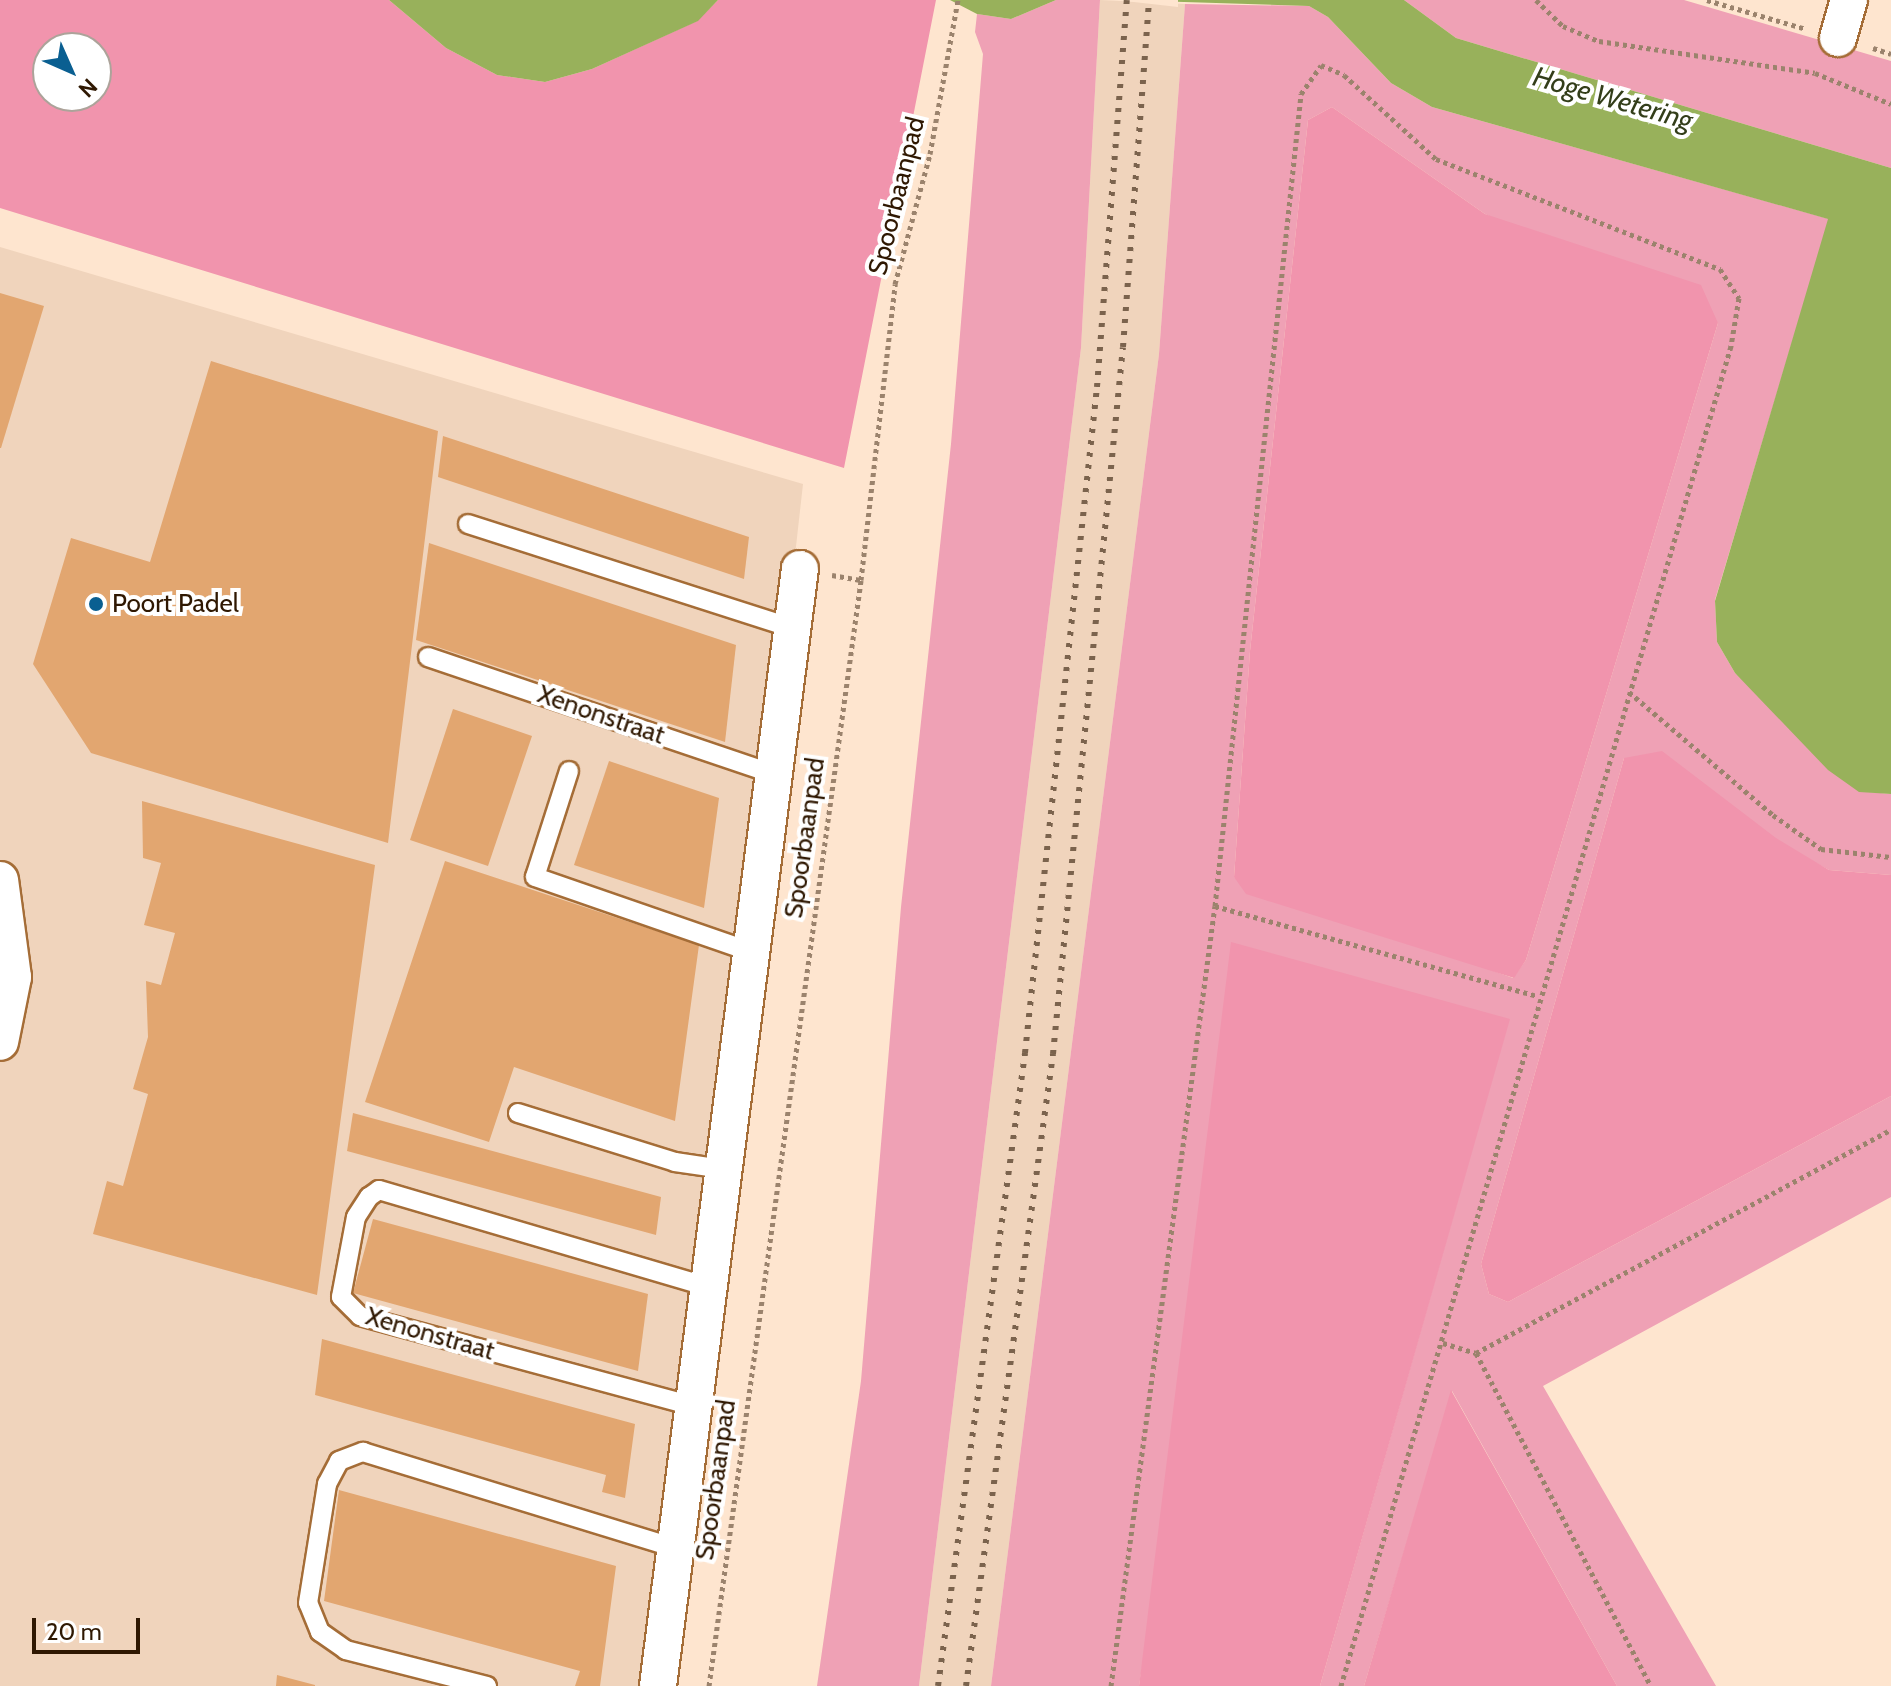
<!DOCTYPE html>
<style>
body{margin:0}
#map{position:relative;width:1891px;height:1686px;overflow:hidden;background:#fee5cf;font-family:Cabin,sans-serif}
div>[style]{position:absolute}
.built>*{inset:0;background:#f0d4bc}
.green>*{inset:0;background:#efa1b5}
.forest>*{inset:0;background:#f194ad}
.water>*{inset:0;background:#98b15b}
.pier>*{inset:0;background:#fee5cf}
.building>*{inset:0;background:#e2a670}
.path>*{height:5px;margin-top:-2.5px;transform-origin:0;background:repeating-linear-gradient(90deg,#9b836d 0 4px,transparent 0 8px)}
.roads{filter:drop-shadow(2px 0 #a56d37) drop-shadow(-2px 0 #a56d37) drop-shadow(0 2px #a56d37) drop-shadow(0 -2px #a56d37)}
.service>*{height:18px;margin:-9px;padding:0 9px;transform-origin:9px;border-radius:9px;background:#fff}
.minor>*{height:36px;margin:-18px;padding:0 18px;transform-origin:18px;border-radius:18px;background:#fff}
.rail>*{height:6px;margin-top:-3px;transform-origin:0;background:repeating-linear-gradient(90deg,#7b634d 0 4px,transparent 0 12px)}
.dots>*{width:22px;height:22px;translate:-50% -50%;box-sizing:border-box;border:4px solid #fff;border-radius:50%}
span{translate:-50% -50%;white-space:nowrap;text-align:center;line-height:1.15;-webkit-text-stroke:8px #fff;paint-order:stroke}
.street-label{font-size:26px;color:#2f1802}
.poi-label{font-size:26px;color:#2f1802}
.left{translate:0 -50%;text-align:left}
.water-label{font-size:28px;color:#333e1a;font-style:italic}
.north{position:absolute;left:32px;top:32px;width:80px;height:80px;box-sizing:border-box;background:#fff;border:2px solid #aca39a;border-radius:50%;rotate:135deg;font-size:22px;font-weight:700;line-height:32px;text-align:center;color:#2f1802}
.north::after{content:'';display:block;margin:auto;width:28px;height:36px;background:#0a5f91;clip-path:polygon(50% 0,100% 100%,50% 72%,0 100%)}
.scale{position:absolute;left:32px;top:1618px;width:108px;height:36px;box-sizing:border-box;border:4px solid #2f1802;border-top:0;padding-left:10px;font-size:24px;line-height:28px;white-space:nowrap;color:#2f1802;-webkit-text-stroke:6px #fff;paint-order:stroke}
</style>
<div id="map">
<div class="built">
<i style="clip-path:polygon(1100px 0,1185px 4px,1159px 354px,991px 1686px,919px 1686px,1081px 348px)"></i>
<i style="clip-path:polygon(0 247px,803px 484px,668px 1686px,0 1686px)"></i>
</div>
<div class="green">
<i style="clip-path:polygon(1056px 0,1100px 0,1081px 348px,919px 1686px,817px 1686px,861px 1381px,901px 907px,951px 444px,983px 54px,975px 32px,977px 14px,1011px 19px)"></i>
<i style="clip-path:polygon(1404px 0,1684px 0,1891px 61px,1891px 168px,1456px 38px)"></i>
<i style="clip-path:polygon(evenodd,1185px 4px,1309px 6px,1328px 17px,1391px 83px,1432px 107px,1829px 219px,1715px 600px,1717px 642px,1735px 673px,1859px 791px,1891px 794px,1891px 875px,1829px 870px,1624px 758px,1481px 1264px,1489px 1294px,1508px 1302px,1891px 1096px,1891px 1197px,1543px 1386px,1716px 1686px,1617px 1686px,1452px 1391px,1364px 1686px,1320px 1686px,1509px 1019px,1143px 1661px,1139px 1686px,991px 1686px,1159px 354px,1185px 4px,1332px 107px,1485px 214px,1718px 323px,1526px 960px,1513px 978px,1234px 877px,1250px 651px,1308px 120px,1332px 107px)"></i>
</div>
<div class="forest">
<i style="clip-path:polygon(evenodd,0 0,389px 0,446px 48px,497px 75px,545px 82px,592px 69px,697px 21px,718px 0,936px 0,844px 468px,0 208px,0 0,48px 48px,96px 48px,96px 96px,48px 96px,48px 48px)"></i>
<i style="clip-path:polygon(1332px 107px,1485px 214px,1701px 285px,1718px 323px,1526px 960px,1514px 978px,1246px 894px,1234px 877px,1250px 651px,1308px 120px)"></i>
<i style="clip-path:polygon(1662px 751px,1776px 838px,1829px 870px,1891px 875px,1891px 1096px,1508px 1302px,1489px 1294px,1481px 1264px,1624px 758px)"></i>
<i style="clip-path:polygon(1231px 942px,1510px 1019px,1320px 1686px,1139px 1686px)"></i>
<i style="clip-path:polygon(1451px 1390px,1617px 1686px,1364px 1686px)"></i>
</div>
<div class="water">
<i style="clip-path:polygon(389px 0,718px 0,698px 21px,592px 69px,545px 82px,497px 75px,446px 48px)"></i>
<i style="clip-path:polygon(950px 0,1056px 0,1011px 19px,977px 14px)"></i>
<i style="clip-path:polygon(1120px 0,1404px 0,1456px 38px,1891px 168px,1891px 794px,1859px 792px,1828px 770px,1735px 673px,1717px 642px,1715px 601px,1828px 219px,1432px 107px,1391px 83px,1328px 17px,1309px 6px)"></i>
</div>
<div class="pier">
<i style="clip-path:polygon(1116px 0,1178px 0,1178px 7px)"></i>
</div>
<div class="building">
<i style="clip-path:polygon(0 293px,44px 306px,1px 448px,0 448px)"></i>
<i style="clip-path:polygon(211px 361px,438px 431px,388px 843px,91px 753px,33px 664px,71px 538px,150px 562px)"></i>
<i style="clip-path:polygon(443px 436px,749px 537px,744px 579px,438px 477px)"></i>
<i style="clip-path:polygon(429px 543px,736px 645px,725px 742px,416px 640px)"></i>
<i style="clip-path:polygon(453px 709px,532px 736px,488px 866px,410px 840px)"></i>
<i style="clip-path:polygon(609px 761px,719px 798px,704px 908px,574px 865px)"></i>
<i style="clip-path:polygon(142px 801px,375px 865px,317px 1295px,93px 1234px,107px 1181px,123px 1186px,148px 1094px,133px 1089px,148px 1037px,146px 981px,161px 985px,175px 933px,144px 925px,161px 863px,143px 858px)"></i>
<i style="clip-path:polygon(445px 861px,699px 945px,675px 1121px,514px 1067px,489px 1142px,365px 1102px)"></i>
<i style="clip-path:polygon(353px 1113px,661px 1197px,656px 1235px,347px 1151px)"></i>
<i style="clip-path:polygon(373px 1219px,648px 1294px,638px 1371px,353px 1293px)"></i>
<i style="clip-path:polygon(322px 1339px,635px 1424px,625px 1498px,602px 1492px,606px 1475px,315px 1395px)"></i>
<i style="clip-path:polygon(339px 1490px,616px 1566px,600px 1686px,575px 1686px,580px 1671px,324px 1601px)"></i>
<i style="clip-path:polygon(277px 1675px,315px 1685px,315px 1686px,276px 1686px)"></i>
</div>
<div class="path">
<i style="left:1536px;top:0;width:37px;rotate:44deg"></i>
<i style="left:1563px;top:26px;width:39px;rotate:23deg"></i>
<i style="left:1599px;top:41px;width:218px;rotate:8.4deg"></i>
<i style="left:1815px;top:73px;width:82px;rotate:22.2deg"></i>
<i style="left:1707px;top:0;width:103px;rotate:16.3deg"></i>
<i style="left:1873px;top:48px;width:19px;rotate:18deg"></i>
<i style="left:832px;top:575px;width:29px;rotate:10deg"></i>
<i style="left:1629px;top:692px;width:189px;rotate:40.5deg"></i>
<i style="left:1773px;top:815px;width:59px;rotate:35.3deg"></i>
<i style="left:1821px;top:849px;width:70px;rotate:6.5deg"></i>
<i style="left:1215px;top:906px;width:335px;rotate:15.6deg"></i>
<i style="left:1443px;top:1343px;width:34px;rotate:17deg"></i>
<i style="left:1476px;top:1353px;width:471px;rotate:-28.3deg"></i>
<i style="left:1476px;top:1353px;width:376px;rotate:62.3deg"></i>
<i style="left:709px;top:1686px;width:1116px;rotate:-82.17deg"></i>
<i style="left:861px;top:580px;width:298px;rotate:-83.4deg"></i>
<i style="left:895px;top:284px;width:135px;rotate:-74.9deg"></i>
<i style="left:930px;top:154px;width:157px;rotate:-79.7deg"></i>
<i style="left:1111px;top:1686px;width:787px;rotate:-82.41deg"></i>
<i style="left:1215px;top:906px;width:817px;rotate:-83.95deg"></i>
<i style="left:1301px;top:94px;width:35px;rotate:-55deg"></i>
<i style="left:1321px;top:65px;width:25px;rotate:23deg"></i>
<i style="left:1344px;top:75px;width:125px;rotate:42.4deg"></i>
<i style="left:1436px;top:159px;width:305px;rotate:21.2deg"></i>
<i style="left:1720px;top:269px;width:35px;rotate:57deg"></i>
<i style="left:1739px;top:298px;width:49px;rotate:99.5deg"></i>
<i style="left:1731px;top:346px;width:1396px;rotate:106.23deg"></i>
</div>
<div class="roads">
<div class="service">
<i style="left:468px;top:524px;width:340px;rotate:17.8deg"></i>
<i style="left:428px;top:657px;width:365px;rotate:18.7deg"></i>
<i style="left:569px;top:771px;width:111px;rotate:107.8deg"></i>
<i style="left:535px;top:877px;width:229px;rotate:19.1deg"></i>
<i style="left:518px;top:1113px;width:164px;rotate:17.3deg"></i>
<i style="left:675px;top:1162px;width:49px;rotate:8.3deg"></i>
<i style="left:693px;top:1406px;width:345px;rotate:-164.9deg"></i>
<i style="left:360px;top:1316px;width:27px;rotate:-135deg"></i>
<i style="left:341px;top:1297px;width:81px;rotate:-79.4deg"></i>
<i style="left:356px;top:1217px;width:24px;rotate:-57deg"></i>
<i style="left:369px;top:1197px;width:12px;rotate:-35deg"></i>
<i style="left:379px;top:1190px;width:344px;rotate:16.4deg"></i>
<i style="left:487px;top:1686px;width:146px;rotate:-165.7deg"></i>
<i style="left:346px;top:1650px;width:32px;rotate:-145deg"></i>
<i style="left:320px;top:1632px;width:31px;rotate:-112deg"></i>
<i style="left:308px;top:1603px;width:121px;rotate:-80.9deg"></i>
<i style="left:327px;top:1484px;width:26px;rotate:-62deg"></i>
<i style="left:339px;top:1461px;width:26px;rotate:-21deg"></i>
<i style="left:363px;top:1452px;width:326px;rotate:17.1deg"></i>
</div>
<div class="minor">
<i style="left:1838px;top:38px;width:40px;rotate:-74deg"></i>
<i style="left:0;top:880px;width:98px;rotate:82.4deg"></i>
<i style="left:13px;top:977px;width:66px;rotate:101.3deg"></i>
<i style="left:658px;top:1686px;width:1126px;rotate:-82.76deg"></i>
</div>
</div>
<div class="rail">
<i style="left:938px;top:1686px;width:639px;rotate:-82.17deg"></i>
<i style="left:1025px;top:1053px;width:670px;rotate:-83.83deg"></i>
<i style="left:1097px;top:387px;width:388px;rotate:-85.6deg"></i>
<i style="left:966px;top:1686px;width:638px;rotate:-82.16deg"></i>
<i style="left:1053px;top:1054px;width:710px;rotate:-84.35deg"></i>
<i style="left:1123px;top:347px;width:348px;rotate:-85.7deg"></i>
</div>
<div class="dots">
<i style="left:96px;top:604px;background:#0a5f91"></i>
</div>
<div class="street-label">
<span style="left:897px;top:196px;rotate:-76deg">Spoorbaanpad</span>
<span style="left:601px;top:715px;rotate:19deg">Xenonstraat</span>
<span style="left:805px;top:838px;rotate:-82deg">Spoorbaanpad</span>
<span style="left:430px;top:1334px;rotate:16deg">Xenonstraat</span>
<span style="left:716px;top:1480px;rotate:-82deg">Spoorbaanpad</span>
</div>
<div class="poi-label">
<span class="left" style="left:112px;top:604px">Poort Padel</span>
</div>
<div class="water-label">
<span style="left:1613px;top:98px;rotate:16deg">Hoge Wetering</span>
</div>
<div class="north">N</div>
<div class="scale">20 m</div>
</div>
